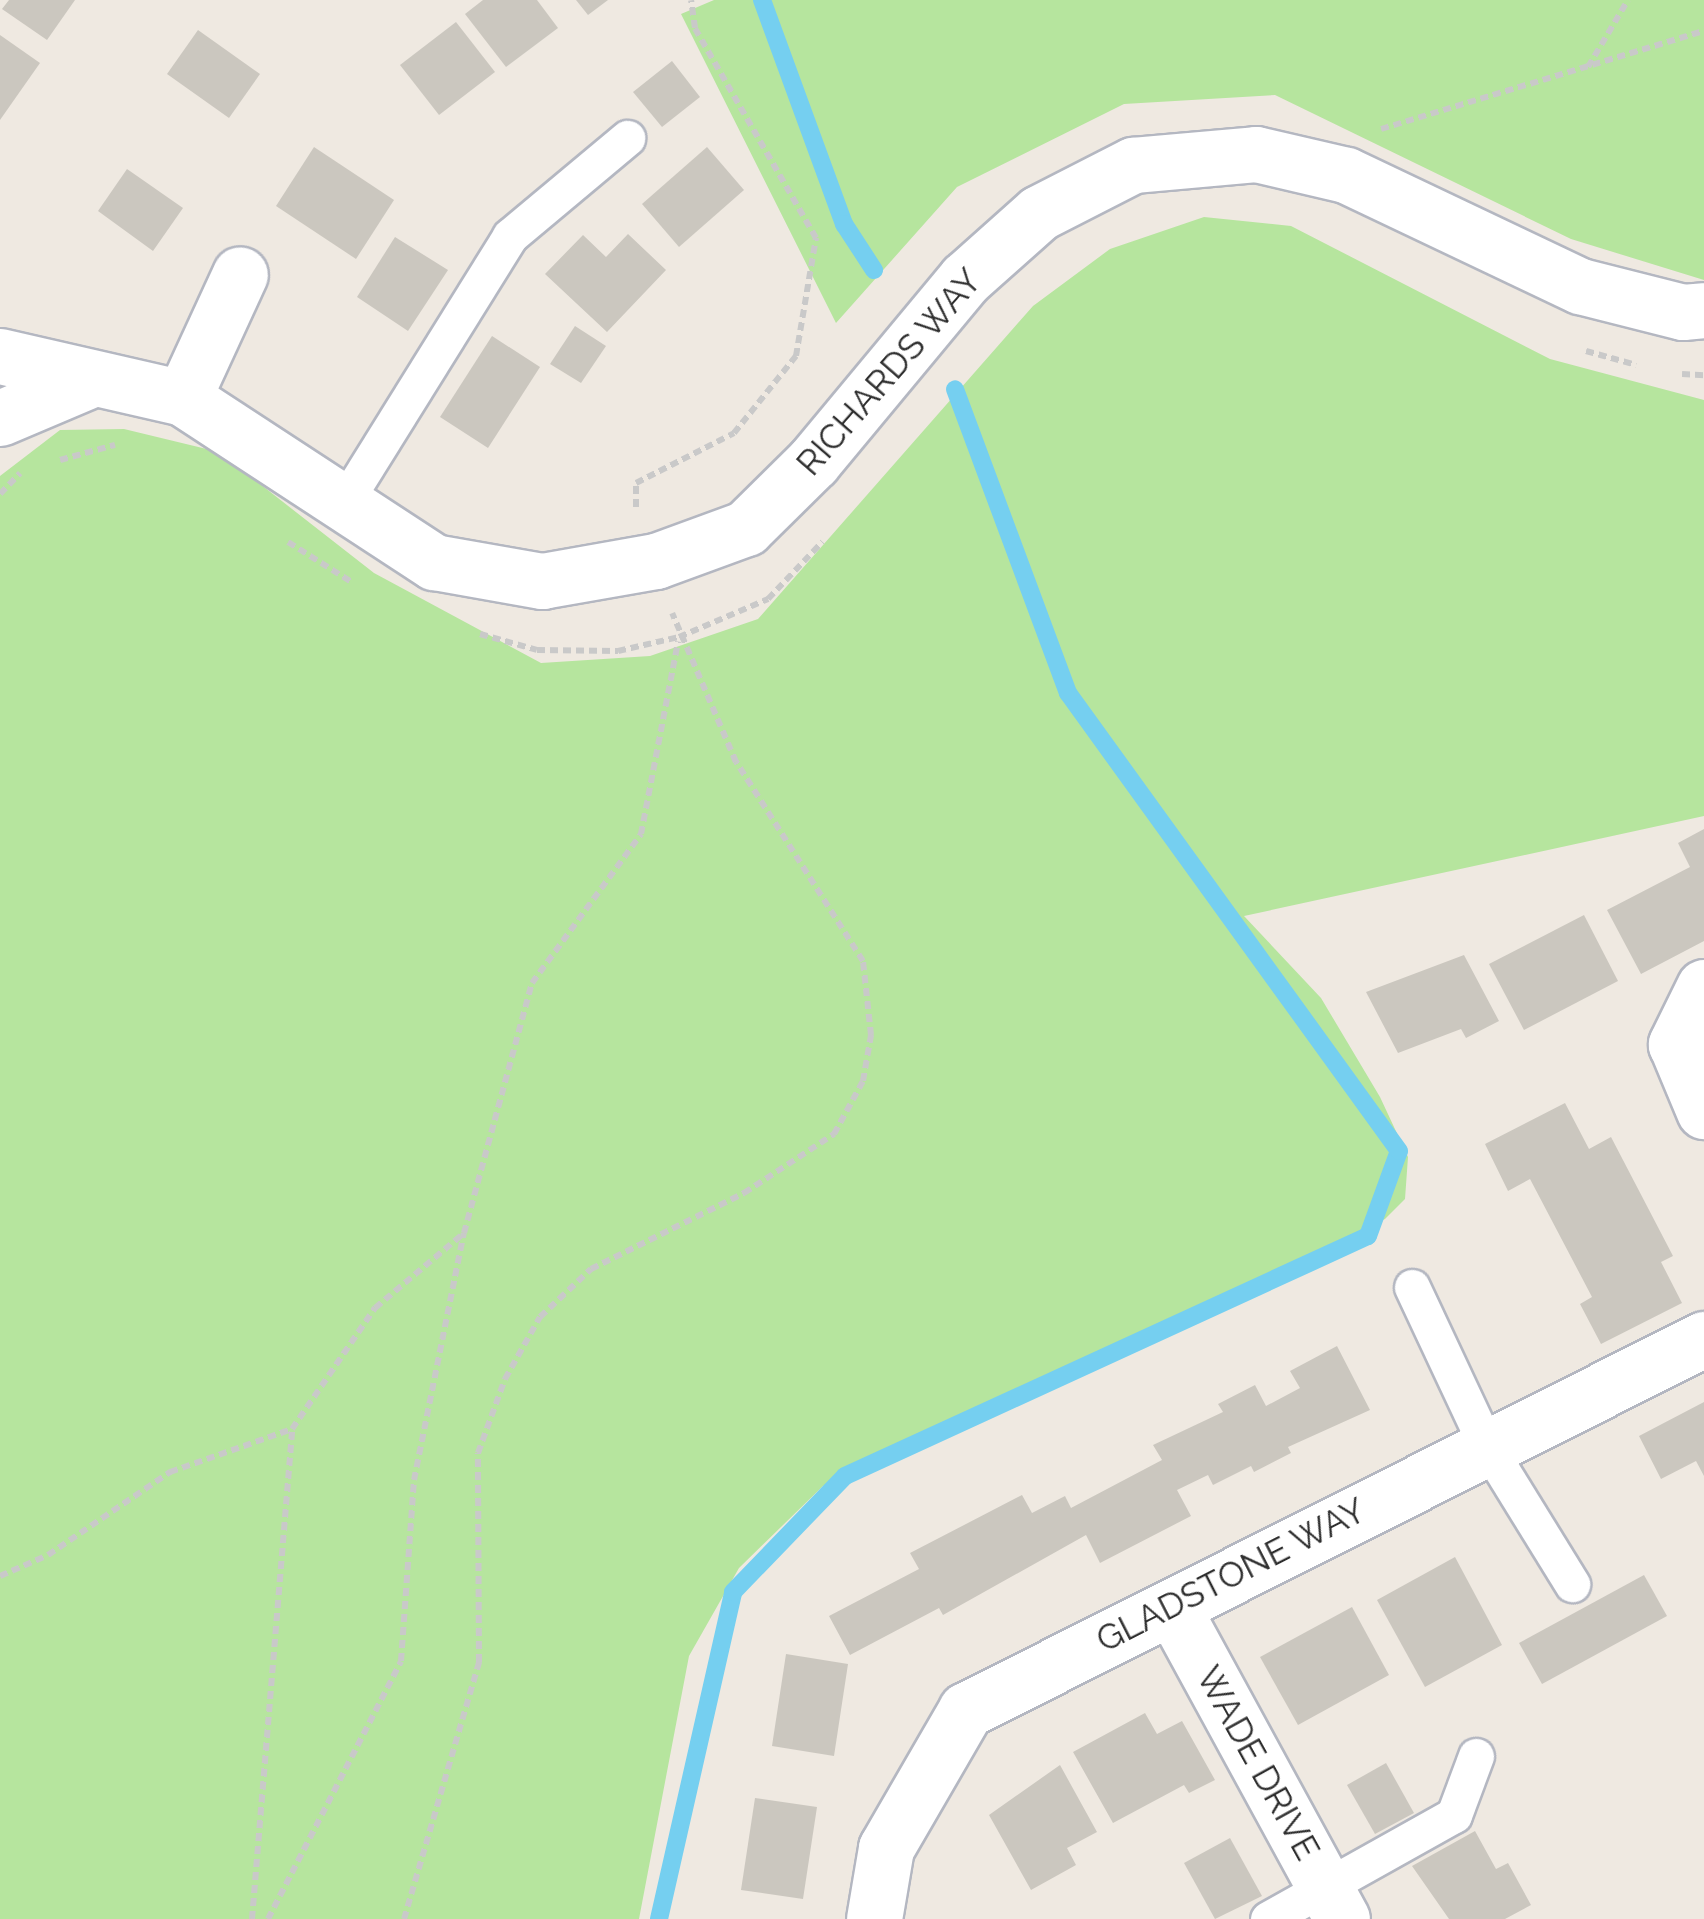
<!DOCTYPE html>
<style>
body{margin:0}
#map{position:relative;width:1704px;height:1919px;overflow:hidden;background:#efe9e1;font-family:Raleway,sans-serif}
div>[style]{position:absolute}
.green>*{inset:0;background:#b6e59e}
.stream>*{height:18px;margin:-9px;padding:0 9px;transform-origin:9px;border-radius:9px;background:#75cff0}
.building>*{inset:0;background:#cbc7bf}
.path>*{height:6px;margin-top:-3px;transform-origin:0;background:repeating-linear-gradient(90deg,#c9c9c9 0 8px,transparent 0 13px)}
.roads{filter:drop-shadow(2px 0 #b4b7c1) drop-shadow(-2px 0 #b4b7c1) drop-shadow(0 2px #b4b7c1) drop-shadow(0 -2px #b4b7c1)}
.lane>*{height:35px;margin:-17.5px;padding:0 17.5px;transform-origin:17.5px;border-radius:17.5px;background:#fff}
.street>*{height:55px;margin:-27.5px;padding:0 27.5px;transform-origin:27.5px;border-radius:27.5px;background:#fff}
span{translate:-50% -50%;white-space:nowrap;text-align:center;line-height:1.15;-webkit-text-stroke:9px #fff;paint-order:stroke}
.street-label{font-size:35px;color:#2e2e2e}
</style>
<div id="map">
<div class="green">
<i style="clip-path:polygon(714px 0,1704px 0,1704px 280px,1571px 239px,1275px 95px,1124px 104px,957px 187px,836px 323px,681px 14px)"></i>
<i style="clip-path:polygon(1204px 217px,1291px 226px,1550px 359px,1704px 400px,1704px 816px,1244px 916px,1321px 998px,1380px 1097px,1408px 1157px,1405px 1199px,1385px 1219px,937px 1441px,823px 1486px,739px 1568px,689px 1656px,639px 1919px,0 1919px,0 476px,60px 430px,124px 429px,219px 452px,374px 573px,541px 663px,650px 656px,758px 619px,1033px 306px,1110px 249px)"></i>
</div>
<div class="stream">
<i style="left:762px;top:0;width:239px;rotate:69.9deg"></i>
<i style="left:844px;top:224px;width:55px;rotate:56.9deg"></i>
<i style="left:659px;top:1919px;width:335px;rotate:-77.2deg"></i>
<i style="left:733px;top:1592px;width:161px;rotate:-46deg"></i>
<i style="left:845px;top:1476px;width:575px;rotate:-24.65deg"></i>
<i style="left:1368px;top:1236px;width:90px;rotate:-70deg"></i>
<i style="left:1399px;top:1151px;width:565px;rotate:-125.86deg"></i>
<i style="left:1068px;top:693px;width:324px;rotate:-110.4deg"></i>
</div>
<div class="building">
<i style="clip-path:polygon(9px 0,75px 0,47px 40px,2px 9px)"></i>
<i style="clip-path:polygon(483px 0,537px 0,558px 28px,506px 67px,465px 14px)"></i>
<i style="clip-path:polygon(576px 0,608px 0,588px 15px)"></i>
<i style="clip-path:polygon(456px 22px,495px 72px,439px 115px,400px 65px)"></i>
<i style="clip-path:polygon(198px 30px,260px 74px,229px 118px,167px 74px)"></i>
<i style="clip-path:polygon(0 35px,40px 63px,0 120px)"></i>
<i style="clip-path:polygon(672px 61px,700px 97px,662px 127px,633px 92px)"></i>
<i style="clip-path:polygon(314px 147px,394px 200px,356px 259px,276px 206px)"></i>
<i style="clip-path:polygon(707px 147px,744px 190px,679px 247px,642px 204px)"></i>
<i style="clip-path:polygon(127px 169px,183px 208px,153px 251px,98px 211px)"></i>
<i style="clip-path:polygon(628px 234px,666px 270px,607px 332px,545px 274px,583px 235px,606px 257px)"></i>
<i style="clip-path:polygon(395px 237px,448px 270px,408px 331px,357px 297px)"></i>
<i style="clip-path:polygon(575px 326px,606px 346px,581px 383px,550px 364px)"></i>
<i style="clip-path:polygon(492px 336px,540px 367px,488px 448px,440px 417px)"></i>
<i style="clip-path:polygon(1704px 829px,1704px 941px,1641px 974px,1607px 910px,1690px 867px,1678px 843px)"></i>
<i style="clip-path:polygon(1584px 915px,1618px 981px,1524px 1030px,1489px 964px)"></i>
<i style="clip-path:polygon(1464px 955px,1499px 1021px,1466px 1038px,1461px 1029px,1398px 1053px,1366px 992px)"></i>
<i style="clip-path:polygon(1565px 1103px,1589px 1149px,1611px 1137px,1673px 1256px,1661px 1262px,1682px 1303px,1601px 1344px,1580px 1304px,1592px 1297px,1530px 1179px,1508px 1191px,1485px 1144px)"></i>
<i style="clip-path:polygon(1337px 1346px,1370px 1410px,1288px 1447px,1291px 1453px,1254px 1472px,1251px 1466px,1213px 1485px,1208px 1475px,1177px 1490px,1191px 1516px,1100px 1563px,1086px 1535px,943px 1615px,939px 1608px,850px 1655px,829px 1616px,919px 1569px,910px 1553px,1022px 1495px,1032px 1513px,1065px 1496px,1071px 1508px,1162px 1460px,1153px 1445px,1223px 1412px,1218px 1404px,1255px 1385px,1266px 1406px,1300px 1388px,1290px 1371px)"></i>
<i style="clip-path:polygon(1704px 1402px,1704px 1476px,1696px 1461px,1661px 1479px,1639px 1436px)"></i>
<i style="clip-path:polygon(1455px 1557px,1502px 1645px,1425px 1687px,1377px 1600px)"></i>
<i style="clip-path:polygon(1644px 1575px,1667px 1616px,1542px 1684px,1519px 1643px)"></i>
<i style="clip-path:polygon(1352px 1607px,1389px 1675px,1298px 1725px,1260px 1657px)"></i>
<i style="clip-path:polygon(786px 1654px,848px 1664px,834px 1756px,772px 1746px)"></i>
<i style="clip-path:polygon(1145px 1713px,1157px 1734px,1182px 1721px,1215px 1780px,1189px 1793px,1184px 1785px,1113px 1823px,1073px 1752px)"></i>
<i style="clip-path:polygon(1386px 1763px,1414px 1813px,1375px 1834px,1347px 1785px)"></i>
<i style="clip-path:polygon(1060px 1765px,1097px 1832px,1067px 1848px,1076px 1865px,1031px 1890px,989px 1815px)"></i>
<i style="clip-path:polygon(755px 1798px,817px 1807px,803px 1899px,741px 1890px)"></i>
<i style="clip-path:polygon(1475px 1831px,1496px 1869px,1508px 1863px,1531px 1905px,1505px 1919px,1449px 1919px,1412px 1866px)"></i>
<i style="clip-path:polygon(1230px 1838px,1262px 1896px,1215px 1919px,1184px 1863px)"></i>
</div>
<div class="path">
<i style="left:1588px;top:67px;width:78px;rotate:-59.2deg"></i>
<i style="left:1381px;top:129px;width:338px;rotate:-16.9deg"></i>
<i style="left:1586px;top:351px;width:52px;rotate:15.6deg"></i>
<i style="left:1682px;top:374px;width:22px;rotate:3deg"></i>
<i style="left:60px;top:460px;width:57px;rotate:-15.3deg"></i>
<i style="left:0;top:494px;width:29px;rotate:-46deg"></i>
<i style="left:636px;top:507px;width:24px;rotate:-90deg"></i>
<i style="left:636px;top:483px;width:110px;rotate:-27deg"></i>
<i style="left:734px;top:433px;width:99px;rotate:-51.2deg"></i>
<i style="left:796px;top:356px;width:120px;rotate:-80.4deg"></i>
<i style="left:816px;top:238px;width:242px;rotate:-120deg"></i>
<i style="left:695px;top:28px;width:28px;rotate:-98deg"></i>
<i style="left:288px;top:542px;width:77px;rotate:32.2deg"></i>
<i style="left:480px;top:634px;width:59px;rotate:15.7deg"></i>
<i style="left:537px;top:650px;width:81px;rotate:0.7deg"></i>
<i style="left:618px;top:651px;width:63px;rotate:-12.9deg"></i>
<i style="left:679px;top:637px;width:97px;rotate:-23.1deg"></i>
<i style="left:768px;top:599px;width:79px;rotate:-46.5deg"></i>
<i style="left:0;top:1576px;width:52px;rotate:-23.6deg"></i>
<i style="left:48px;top:1555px;width:148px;rotate:-34.2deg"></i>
<i style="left:170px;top:1472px;width:129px;rotate:-19.4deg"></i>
<i style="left:292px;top:1429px;width:147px;rotate:-55.6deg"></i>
<i style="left:375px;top:1308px;width:116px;rotate:-40.1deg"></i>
<i style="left:252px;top:1919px;width:492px;rotate:-85.3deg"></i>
<i style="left:268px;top:1919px;width:290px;rotate:-62.7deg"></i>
<i style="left:401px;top:1661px;width:181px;rotate:-85.9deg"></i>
<i style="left:414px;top:1480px;width:252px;rotate:-78.6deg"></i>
<i style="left:464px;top:1233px;width:259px;rotate:-74.8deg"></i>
<i style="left:532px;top:983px;width:185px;rotate:-53.8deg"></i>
<i style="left:641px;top:834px;width:196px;rotate:-79.1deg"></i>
<i style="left:404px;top:1919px;width:268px;rotate:-73.7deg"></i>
<i style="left:479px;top:1662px;width:209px;rotate:-90.3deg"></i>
<i style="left:478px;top:1453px;width:79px;rotate:-70deg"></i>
<i style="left:505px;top:1379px;width:71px;rotate:-60.6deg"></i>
<i style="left:540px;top:1317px;width:70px;rotate:-43.3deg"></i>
<i style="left:591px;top:1269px;width:171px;rotate:-26.4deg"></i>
<i style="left:744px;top:1193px;width:108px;rotate:-33.2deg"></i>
<i style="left:834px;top:1134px;width:60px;rotate:-61.3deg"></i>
<i style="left:863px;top:1081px;width:47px;rotate:-80.1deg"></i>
<i style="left:871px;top:1035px;width:74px;rotate:-96.2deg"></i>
<i style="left:863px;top:961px;width:236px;rotate:-122.5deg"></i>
<i style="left:736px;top:762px;width:162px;rotate:-113.2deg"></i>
</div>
<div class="roads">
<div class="lane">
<i style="left:344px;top:503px;width:314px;rotate:-58.1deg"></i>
<i style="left:510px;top:236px;width:153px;rotate:-39.9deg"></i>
<i style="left:1412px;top:1287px;width:172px;rotate:64.9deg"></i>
<i style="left:1485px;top:1443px;width:166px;rotate:58.3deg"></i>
<i style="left:1268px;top:1919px;width:213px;rotate:-29.2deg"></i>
<i style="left:1454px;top:1815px;width:63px;rotate:-69.6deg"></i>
</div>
<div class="street">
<i style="left:0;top:356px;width:188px;rotate:12.9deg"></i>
<i style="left:183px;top:398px;width:300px;rotate:33.2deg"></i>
<i style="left:434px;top:562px;width:110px;rotate:10deg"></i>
<i style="left:542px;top:581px;width:116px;rotate:-10deg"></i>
<i style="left:656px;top:561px;width:96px;rotate:-20.1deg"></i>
<i style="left:746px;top:528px;width:94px;rotate:-44.6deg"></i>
<i style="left:813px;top:462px;width:238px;rotate:-50.3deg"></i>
<i style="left:965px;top:279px;width:99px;rotate:-41.7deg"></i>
<i style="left:1039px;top:213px;width:106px;rotate:-27.1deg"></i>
<i style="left:1133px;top:165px;width:123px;rotate:-5.1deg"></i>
<i style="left:1256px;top:154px;width:92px;rotate:13.1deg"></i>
<i style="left:1346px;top:175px;width:259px;rotate:25.4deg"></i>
<i style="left:1580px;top:286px;width:106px;rotate:14.2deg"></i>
<i style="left:1683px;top:312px;width:21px;rotate:-5deg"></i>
<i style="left:183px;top:398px;width:136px;rotate:-65.3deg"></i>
<i style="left:0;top:418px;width:100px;rotate:-23deg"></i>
<i style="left:1704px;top:987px;width:64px;rotate:116.2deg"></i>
<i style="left:1676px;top:1044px;width:73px;rotate:67.3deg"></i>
<i style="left:1172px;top:1607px;width:355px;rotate:61.4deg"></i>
<i style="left:874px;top:1919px;width:72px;rotate:-80.4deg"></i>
<i style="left:886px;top:1848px;width:160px;rotate:-59.9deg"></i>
<i style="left:966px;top:1710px;width:826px;rotate:-26.69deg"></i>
</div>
</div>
<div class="street-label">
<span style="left:889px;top:372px;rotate:-49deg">RICHARDS WAY</span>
<span style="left:1231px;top:1575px;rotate:-27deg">GLADSTONE WAY</span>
<span style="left:1258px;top:1763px;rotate:61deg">WADE DRIVE</span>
</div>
</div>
